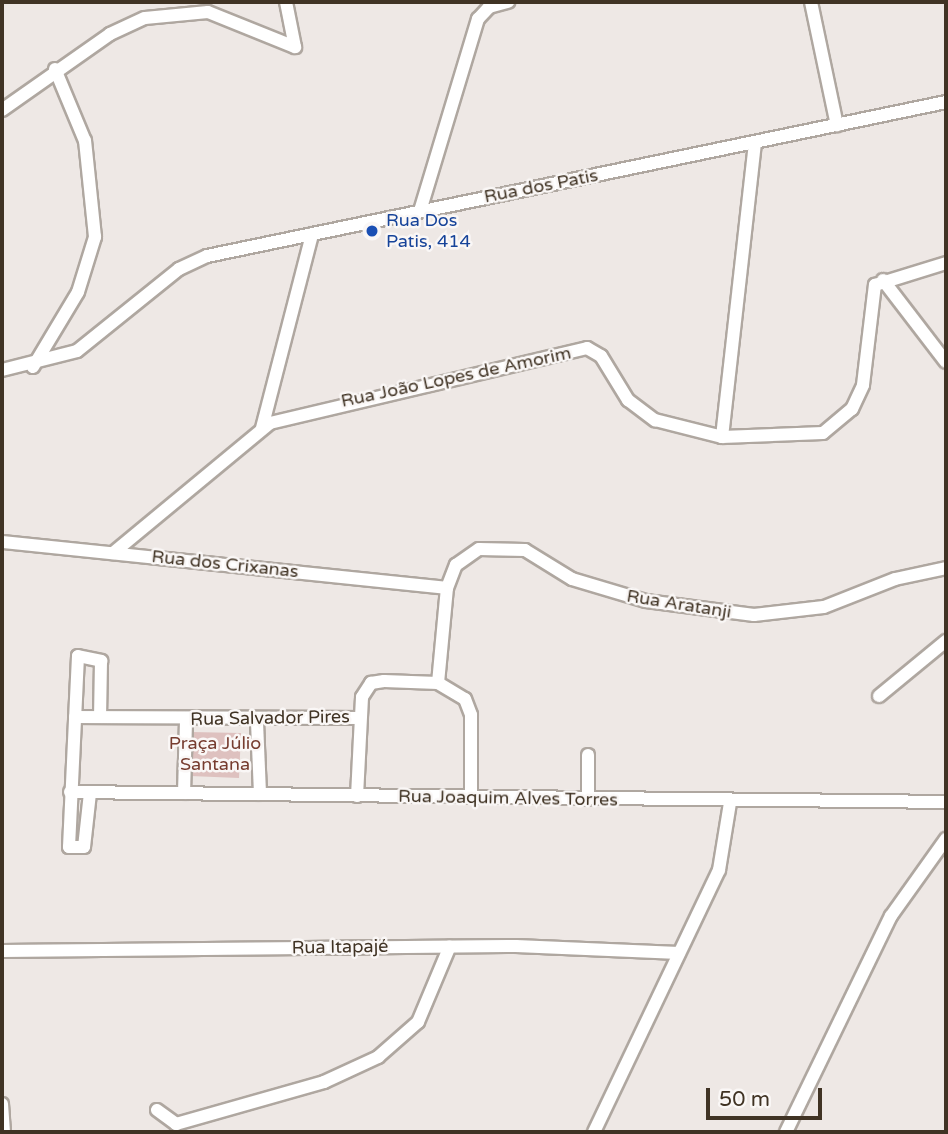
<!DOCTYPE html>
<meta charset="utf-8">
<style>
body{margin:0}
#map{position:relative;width:948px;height:1134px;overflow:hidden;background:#eee8e5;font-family:"Varela Round",sans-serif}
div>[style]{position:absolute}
.green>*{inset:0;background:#dec1bf}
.roads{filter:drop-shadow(2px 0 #afa7a0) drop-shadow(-2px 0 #afa7a0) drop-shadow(0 2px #afa7a0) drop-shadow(0 -2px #afa7a0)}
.minor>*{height:12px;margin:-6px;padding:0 6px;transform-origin:6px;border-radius:6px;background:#fff}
.dots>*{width:19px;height:19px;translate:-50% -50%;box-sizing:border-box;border:4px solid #faf7f6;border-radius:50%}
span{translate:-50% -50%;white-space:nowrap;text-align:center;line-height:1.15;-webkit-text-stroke:5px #faf7f6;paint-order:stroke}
.street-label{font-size:18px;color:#403324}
.transit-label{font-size:18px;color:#164399}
.left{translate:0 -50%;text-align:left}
.park-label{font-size:18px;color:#763c2f}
.frame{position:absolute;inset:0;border:4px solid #403324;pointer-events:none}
.scale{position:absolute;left:706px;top:1088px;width:116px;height:32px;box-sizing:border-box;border:4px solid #403324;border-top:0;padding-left:9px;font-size:21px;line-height:24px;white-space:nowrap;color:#403324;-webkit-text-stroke:5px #faf7f6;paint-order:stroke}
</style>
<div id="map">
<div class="green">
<i style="clip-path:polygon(191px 732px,241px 733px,239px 778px,190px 776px)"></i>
</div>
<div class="roads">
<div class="minor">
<i style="left:286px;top:2px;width:46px;rotate:78.7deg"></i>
<i style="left:811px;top:2px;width:126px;rotate:78.1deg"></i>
<i style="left:2px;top:110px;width:132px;rotate:-35.1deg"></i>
<i style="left:110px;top:34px;width:38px;rotate:-25deg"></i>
<i style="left:145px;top:18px;width:63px;rotate:-5.4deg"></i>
<i style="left:208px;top:12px;width:94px;rotate:21.9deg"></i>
<i style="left:420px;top:211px;width:201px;rotate:-73.2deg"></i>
<i style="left:478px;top:19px;width:16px;rotate:-47deg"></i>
<i style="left:489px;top:7px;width:20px;rotate:-15deg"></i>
<i style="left:883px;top:280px;width:103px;rotate:52.5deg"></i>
<i style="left:33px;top:367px;width:87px;rotate:-59deg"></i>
<i style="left:78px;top:292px;width:58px;rotate:-72.8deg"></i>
<i style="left:95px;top:237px;width:97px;rotate:-95.9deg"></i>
<i style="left:85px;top:141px;width:78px;rotate:-112.6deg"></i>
<i style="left:2px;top:370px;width:77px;rotate:-14.2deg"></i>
<i style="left:77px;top:351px;width:131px;rotate:-38.8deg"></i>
<i style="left:179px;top:269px;width:31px;rotate:-25deg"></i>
<i style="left:207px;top:256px;width:755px;rotate:-11.77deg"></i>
<i style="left:262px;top:428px;width:200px;rotate:-75.5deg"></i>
<i style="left:722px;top:437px;width:296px;rotate:-83.6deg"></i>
<i style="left:2px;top:542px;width:447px;rotate:5.9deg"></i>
<i style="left:113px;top:553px;width:204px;rotate:-39.6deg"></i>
<i style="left:270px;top:423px;width:326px;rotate:-13.3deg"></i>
<i style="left:587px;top:348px;width:16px;rotate:30deg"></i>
<i style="left:601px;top:356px;width:52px;rotate:58.5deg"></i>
<i style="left:628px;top:400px;width:34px;rotate:37deg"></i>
<i style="left:655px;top:420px;width:69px;rotate:14.2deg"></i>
<i style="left:722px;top:437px;width:101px;rotate:-2.3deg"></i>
<i style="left:823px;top:433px;width:38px;rotate:-40deg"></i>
<i style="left:852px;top:409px;width:26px;rotate:-65deg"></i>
<i style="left:863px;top:385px;width:101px;rotate:-83.2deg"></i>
<i style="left:875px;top:285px;width:74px;rotate:-17.2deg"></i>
<i style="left:438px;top:683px;width:95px;rotate:-84.6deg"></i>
<i style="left:447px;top:588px;width:25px;rotate:-69deg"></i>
<i style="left:456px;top:565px;width:28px;rotate:-35deg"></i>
<i style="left:479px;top:549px;width:46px;rotate:1.2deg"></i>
<i style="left:525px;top:550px;width:55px;rotate:31.7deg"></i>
<i style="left:572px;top:579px;width:77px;rotate:16.6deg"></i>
<i style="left:646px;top:601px;width:109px;rotate:7.4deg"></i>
<i style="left:754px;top:615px;width:70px;rotate:-6.5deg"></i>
<i style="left:824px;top:607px;width:76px;rotate:-21.5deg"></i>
<i style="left:895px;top:579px;width:52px;rotate:-12.2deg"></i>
<i style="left:879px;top:696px;width:87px;rotate:-39.4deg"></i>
<i style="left:75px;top:717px;width:282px;rotate:0.2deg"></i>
<i style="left:257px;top:722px;width:72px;rotate:87.6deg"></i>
<i style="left:70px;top:792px;width:876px;rotate:0.65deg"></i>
<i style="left:90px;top:793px;width:54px;rotate:96.3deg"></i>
<i style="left:84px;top:847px;width:15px;rotate:180deg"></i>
<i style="left:69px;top:847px;width:191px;rotate:-87.3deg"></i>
<i style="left:78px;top:656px;width:24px;rotate:12deg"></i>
<i style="left:101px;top:661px;width:56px;rotate:91deg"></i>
<i style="left:184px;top:793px;width:73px;rotate:-88.4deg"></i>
<i style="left:357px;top:796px;width:99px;rotate:-87.1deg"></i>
<i style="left:362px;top:697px;width:17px;rotate:-57deg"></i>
<i style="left:371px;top:683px;width:13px;rotate:-9deg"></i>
<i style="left:384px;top:681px;width:54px;rotate:2.1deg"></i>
<i style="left:438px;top:683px;width:31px;rotate:31deg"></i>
<i style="left:465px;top:699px;width:17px;rotate:69deg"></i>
<i style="left:471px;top:715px;width:82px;rotate:90deg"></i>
<i style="left:588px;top:799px;width:44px;rotate:-90deg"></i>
<i style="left:2px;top:951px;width:514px;rotate:-0.56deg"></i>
<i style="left:516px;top:946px;width:163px;rotate:2.5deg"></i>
<i style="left:2px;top:1104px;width:28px;rotate:86deg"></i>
<i style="left:157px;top:1110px;width:24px;rotate:36deg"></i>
<i style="left:176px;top:1124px;width:154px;rotate:-15.8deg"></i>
<i style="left:324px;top:1082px;width:60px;rotate:-24.8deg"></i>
<i style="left:378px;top:1057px;width:53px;rotate:-41.2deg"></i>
<i style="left:418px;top:1022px;width:82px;rotate:-67.2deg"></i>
<i style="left:594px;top:1132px;width:290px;rotate:-64.5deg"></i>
<i style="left:719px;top:870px;width:68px;rotate:-80.7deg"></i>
<i style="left:786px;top:1132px;width:240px;rotate:-64.1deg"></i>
<i style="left:891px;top:916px;width:95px;rotate:-54.5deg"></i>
</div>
</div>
<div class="dots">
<i style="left:372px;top:231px;background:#1a4fb4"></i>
</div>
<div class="street-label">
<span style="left:541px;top:186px;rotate:-11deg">Rua dos Patis</span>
<span style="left:456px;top:377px;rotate:-12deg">Rua João Lopes de Amorim</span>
<span style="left:225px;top:564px;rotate:6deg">Rua dos Crixanas</span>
<span style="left:679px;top:604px;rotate:9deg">Rua Aratanji</span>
<span style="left:270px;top:718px;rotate:-1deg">Rua Salvador Pires</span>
<span style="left:508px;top:798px;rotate:1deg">Rua Joaquim Alves Torres</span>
<span style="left:340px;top:947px;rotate:-1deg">Rua Itapajé</span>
</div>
<div class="transit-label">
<span class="left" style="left:386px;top:231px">Rua Dos<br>Patis, 414</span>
</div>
<div class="park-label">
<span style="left:215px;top:754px">Praça Júlio<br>Santana</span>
</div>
<div class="frame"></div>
<div class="scale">50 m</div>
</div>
